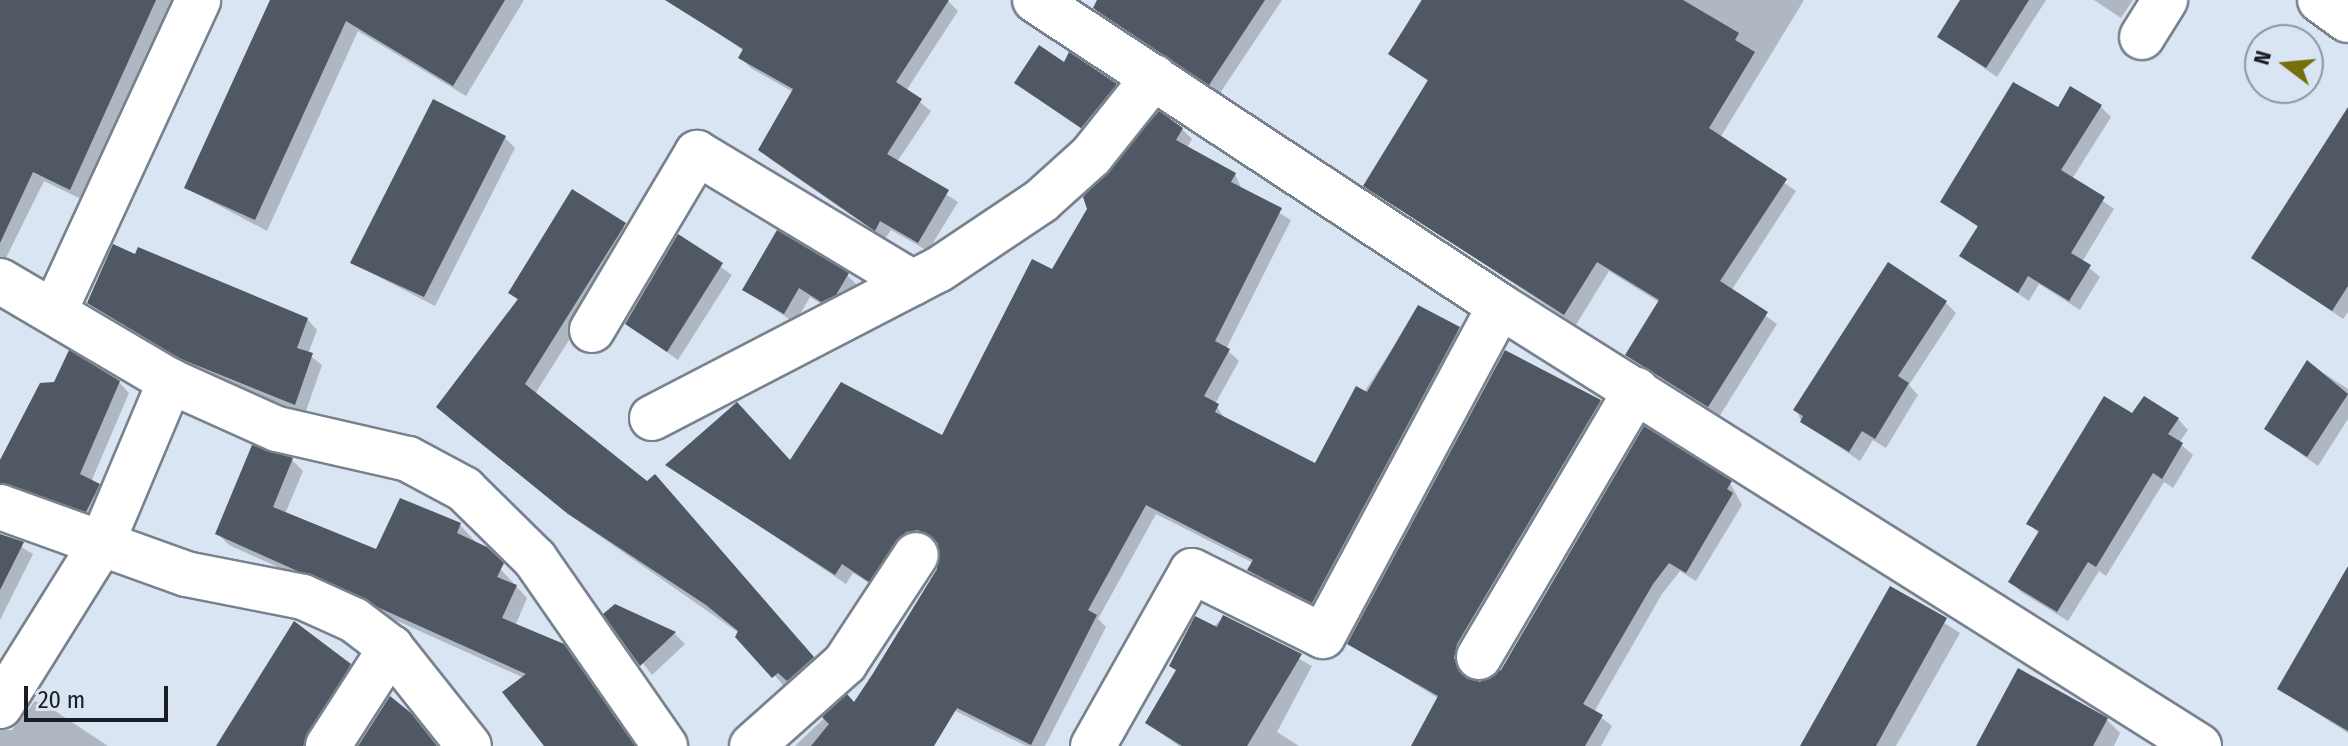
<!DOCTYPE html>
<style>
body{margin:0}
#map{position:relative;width:2348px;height:746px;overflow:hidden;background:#dae5f3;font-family:"Fira Sans Condensed",sans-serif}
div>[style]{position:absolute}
.shadow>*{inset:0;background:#0003}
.building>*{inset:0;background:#4f5863}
.roads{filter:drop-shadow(2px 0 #78828e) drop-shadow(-2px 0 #78828e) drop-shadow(0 2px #78828e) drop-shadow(0 -2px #78828e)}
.minor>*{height:44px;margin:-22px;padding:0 22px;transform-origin:22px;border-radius:22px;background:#fff}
span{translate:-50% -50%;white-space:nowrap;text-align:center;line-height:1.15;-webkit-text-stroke:8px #dae5f3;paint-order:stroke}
.north{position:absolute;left:2244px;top:24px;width:80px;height:80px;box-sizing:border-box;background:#dae5f3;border:2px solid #8d959f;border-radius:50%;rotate:286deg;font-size:22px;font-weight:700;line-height:32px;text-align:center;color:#1a1d22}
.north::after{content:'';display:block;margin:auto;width:28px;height:36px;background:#766f0e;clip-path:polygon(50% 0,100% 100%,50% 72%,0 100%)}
.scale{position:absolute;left:24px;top:686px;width:144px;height:36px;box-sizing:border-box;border:4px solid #1a1d22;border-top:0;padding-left:10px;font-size:24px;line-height:28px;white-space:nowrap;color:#1a1d22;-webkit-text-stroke:6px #dae5f3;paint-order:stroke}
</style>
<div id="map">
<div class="shadow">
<i style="clip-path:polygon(0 0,176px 0,81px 199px,44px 181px,0 270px)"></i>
<i style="clip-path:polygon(272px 0,524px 0,466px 96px,358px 31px,267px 231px,186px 188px)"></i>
<i style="clip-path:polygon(670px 0,948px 1px,958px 11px,906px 91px,931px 111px,897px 162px,958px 202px,928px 251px,891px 230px,885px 239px,770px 159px,760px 149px,793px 92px,751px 68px,741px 58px,744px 51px)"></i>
<i style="clip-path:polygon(1099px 0,1282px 0,1220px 93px,1105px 17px,1095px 8px)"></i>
<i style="clip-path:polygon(1421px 0,1804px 0,1720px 138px,1796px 191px,1731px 291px,1777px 324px,1719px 417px,1628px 355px,1660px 303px,1609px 271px,1576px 325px,1365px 185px,1429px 82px,1390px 54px)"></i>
<i style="clip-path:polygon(1963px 0,2046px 0,1997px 77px,1939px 37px)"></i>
<i style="clip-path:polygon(2094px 0,2133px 0,2121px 18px)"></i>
<i style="clip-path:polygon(1016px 83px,1115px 85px,1126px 95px,1093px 137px)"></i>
<i style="clip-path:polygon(2101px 107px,2111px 117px,2072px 179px,2114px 209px,2082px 262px,2100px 277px,2080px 310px,2039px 284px,2029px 301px,1962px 256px,1979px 228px,1943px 201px,2058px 110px)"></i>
<i style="clip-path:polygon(2348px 111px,2348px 312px,2343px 319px,2254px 258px)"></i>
<i style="clip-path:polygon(1182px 129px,1192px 139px,1187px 148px,1235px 174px,1242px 190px,1291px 220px,1226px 349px,1239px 361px,1215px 404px,1226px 420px,1316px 466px,1419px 308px,1469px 339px,1323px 612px,1260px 580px,1249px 570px,1253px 563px,1156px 514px,1098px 619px,1106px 627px,1045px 746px,1026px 746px,889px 678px,939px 569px,941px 544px,915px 542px,880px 590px,853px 573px,846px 584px,668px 465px,791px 462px,942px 438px,1053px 272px)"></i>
<i style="clip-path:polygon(504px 137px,515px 148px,435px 306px,352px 263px)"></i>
<i style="clip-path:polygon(573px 192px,635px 235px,535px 394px,647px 484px,665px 487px,823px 668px,792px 696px,739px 633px,581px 523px,449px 418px,519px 301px,510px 293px)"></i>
<i style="clip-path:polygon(679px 237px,732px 275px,678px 360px,627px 324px)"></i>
<i style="clip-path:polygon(847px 275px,857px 285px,833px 311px,810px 297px,795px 323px,745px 290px)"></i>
<i style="clip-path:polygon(1945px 302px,1956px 313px,1909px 385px,1918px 395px,1886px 448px,1873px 440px,1860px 461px,1802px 422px,1796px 410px)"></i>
<i style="clip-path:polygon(90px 303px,307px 319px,317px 330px,308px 354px,322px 365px,305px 414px,194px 369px)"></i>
<i style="clip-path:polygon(2308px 363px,2348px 389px,2348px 419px,2318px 466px,2266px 429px)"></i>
<i style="clip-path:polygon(119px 382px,129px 393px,91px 482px,109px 496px,97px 521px,0 496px,0 463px)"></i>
<i style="clip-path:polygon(1600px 402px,1610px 412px,1467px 655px,1466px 681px,1491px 681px,1730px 483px,1742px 505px,1696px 581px,1680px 571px,1662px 594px,1594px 712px,1612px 726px,1601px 746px,1413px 746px,1439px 699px,1350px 643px)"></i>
<i style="clip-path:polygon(2178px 419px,2188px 430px,2179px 443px,2193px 455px,2173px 488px,2164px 482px,2106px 576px,2099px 571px,2068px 621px,2021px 592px,2010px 581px,2039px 534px,2029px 523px)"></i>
<i style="clip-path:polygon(292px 460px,303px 471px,285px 514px,377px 552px,460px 525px,527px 598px,515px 626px,563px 646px,636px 746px,546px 746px,524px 678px,229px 545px,217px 533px)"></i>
<i style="clip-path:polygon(0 534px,33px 554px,0 620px)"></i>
<i style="clip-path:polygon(2348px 570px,2348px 733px,2279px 689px)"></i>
<i style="clip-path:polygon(1891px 589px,1960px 633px,1896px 746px,1803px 746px)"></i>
<i style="clip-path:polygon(615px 607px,675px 634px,685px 644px,652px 675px,606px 614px)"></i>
<i style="clip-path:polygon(1224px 617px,1312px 666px,1277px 732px,1299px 746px,1179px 746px,1147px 723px,1178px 672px,1171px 665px)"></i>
<i style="clip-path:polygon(350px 666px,360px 676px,316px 746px,217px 746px)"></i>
<i style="clip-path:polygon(2018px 671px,2107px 720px,2120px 733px,2114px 746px,1978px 746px)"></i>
<i style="clip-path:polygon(35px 701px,46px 705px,108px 746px,0 746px,0 730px,12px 730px)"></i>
<i style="clip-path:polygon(835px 708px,897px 746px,795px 746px)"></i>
</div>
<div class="building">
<i style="clip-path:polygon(0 0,156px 0,70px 190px,33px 172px,0 243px)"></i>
<i style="clip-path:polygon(270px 0,505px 0,453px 86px,346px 21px,255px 220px,184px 188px)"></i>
<i style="clip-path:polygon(665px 0,949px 0,896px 82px,922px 99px,887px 154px,949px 190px,918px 243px,880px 221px,875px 231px,758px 150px,793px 89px,738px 58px,743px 49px)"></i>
<i style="clip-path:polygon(1097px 0,1265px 0,1209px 85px,1093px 8px)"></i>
<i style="clip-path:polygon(1422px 0,1683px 0,1739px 33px,1735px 40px,1755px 52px,1709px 128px,1787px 179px,1720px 281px,1768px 312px,1708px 407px,1625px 355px,1659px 300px,1597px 262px,1564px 315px,1363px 186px,1428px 80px,1388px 54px)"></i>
<i style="clip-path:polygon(1960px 0,2029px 0,1986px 68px,1937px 37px)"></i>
<i style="clip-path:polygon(1039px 45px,1064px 62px,1069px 52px,1117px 84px,1081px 128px,1014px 83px)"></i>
<i style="clip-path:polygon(2013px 82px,2058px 107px,2070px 86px,2102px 105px,2061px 170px,2105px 197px,2071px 253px,2091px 265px,2069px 301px,2028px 276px,2018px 293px,1959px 256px,1978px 226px,1940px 202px)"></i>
<i style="clip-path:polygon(433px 99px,506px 136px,424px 297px,350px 263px)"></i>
<i style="clip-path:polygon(2348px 107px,2348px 286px,2332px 311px,2251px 258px)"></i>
<i style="clip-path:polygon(1159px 111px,1183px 128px,1176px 140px,1236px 173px,1231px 182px,1282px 208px,1215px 341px,1230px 349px,1204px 396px,1219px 404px,1215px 412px,1315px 463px,1356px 386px,1367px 392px,1418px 305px,1460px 327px,1312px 603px,1247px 570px,1253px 560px,1146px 505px,1088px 610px,1097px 615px,1031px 745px,957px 708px,934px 746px,811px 746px,829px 724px,822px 717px,847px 694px,854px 702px,872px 675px,937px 569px,938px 543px,918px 530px,906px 532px,869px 582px,842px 564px,835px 575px,665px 465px,737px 402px,790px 460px,841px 382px,942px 435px,1032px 259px,1052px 269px,1087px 209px,1083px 197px)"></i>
<i style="clip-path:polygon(572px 189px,626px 223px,525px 384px,647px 481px,655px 474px,814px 657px,787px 681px,778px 673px,772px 678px,735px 637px,738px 631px,706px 605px,568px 514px,436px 407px,518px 299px,508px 293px)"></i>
<i style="clip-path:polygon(777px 230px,849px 273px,836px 295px,821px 302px,799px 288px,784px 314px,742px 290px)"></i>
<i style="clip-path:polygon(678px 234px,723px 263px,667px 352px,625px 324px)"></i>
<i style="clip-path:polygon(113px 244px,135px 254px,138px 247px,308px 318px,297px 348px,313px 353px,295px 405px,181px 359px,87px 303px)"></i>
<i style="clip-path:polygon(1888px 262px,1947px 301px,1898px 376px,1909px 383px,1875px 439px,1862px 431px,1849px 452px,1800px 422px,1803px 416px,1793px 410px)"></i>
<i style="clip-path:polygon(69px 350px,120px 381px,80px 474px,100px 484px,86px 512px,0 483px,0 460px,40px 383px,54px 382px)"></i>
<i style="clip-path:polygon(1505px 350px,1601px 400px,1457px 644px,1454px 658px,1466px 678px,1480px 682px,1501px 670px,1644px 426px,1732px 481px,1727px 489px,1733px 493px,1686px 573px,1669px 563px,1653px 584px,1583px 704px,1603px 715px,1585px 746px,1411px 746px,1438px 696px,1347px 644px)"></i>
<i style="clip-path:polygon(2307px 360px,2348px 394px,2307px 457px,2264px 429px)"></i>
<i style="clip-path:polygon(2104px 396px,2132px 413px,2144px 396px,2179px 418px,2168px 434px,2183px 443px,2162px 479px,2153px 473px,2096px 567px,2088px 562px,2057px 612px,2008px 582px,2039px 531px,2026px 524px)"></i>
<i style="clip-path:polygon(252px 445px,293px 458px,273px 507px,376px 549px,400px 498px,461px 523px,457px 533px,487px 547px,504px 563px,497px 577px,517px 585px,502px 618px,564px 644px,635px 746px,544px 746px,502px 692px,526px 674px,215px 534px)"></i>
<i style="clip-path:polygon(0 534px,24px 542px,0 590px)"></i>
<i style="clip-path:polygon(2348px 566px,2348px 731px,2277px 689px)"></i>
<i style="clip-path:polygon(1890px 586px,1947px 618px,1876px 746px,1800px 746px)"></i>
<i style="clip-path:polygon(615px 604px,676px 632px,640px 666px,603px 614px)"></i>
<i style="clip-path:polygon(1223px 615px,1302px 654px,1247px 746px,1182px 746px,1145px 723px,1176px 670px,1169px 666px,1195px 616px,1217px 627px)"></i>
<i style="clip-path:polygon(294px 621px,351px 664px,303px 746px,216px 746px)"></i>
<i style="clip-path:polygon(2018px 668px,2108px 718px,2093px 746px,1976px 746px)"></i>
<i style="clip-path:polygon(390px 696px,411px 713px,437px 746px,358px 746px)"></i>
</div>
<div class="roads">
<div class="minor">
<i style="left:1035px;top:0;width:557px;rotate:33.35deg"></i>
<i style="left:1500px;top:306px;width:826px;rotate:32.19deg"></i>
<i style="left:2320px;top:0;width:34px;rotate:36deg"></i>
<i style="left:2142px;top:37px;width:44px;rotate:-58.1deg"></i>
<i style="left:0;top:281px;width:197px;rotate:30.5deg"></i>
<i style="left:170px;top:381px;width:117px;rotate:24.2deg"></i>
<i style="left:277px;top:429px;width:134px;rotate:12.9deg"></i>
<i style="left:408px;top:459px;width:64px;rotate:28.2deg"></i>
<i style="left:464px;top:489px;width:100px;rotate:44.6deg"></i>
<i style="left:535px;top:559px;width:228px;rotate:55.2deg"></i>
<i style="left:56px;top:308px;width:339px;rotate:-65.2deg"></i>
<i style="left:592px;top:330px;width:206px;rotate:-59.3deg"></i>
<i style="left:697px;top:153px;width:252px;rotate:31deg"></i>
<i style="left:652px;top:418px;width:322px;rotate:-27.4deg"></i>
<i style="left:938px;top:270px;width:124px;rotate:-33.8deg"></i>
<i style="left:1041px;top:201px;width:67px;rotate:-42deg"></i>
<i style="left:1091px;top:156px;width:101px;rotate:-51.4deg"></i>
<i style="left:0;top:507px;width:198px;rotate:19.8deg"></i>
<i style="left:186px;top:574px;width:119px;rotate:11.1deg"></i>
<i style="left:303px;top:597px;width:56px;rotate:24.3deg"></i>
<i style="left:354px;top:620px;width:46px;rotate:37.1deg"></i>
<i style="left:391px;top:648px;width:125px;rotate:51.5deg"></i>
<i style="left:1479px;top:657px;width:310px;rotate:-59.5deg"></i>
<i style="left:0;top:706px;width:192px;rotate:-58deg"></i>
<i style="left:102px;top:543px;width:176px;rotate:-67.2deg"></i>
<i style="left:328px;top:746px;width:117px;rotate:-57.3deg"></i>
<i style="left:752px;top:746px;width:125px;rotate:-41.7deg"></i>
<i style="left:845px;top:663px;width:129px;rotate:-56.7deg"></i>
<i style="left:1093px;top:746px;width:201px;rotate:-60.5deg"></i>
<i style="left:1192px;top:571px;width:146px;rotate:26.4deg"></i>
<i style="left:1323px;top:636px;width:374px;rotate:-61.8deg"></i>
</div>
</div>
<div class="north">N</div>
<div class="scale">20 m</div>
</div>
